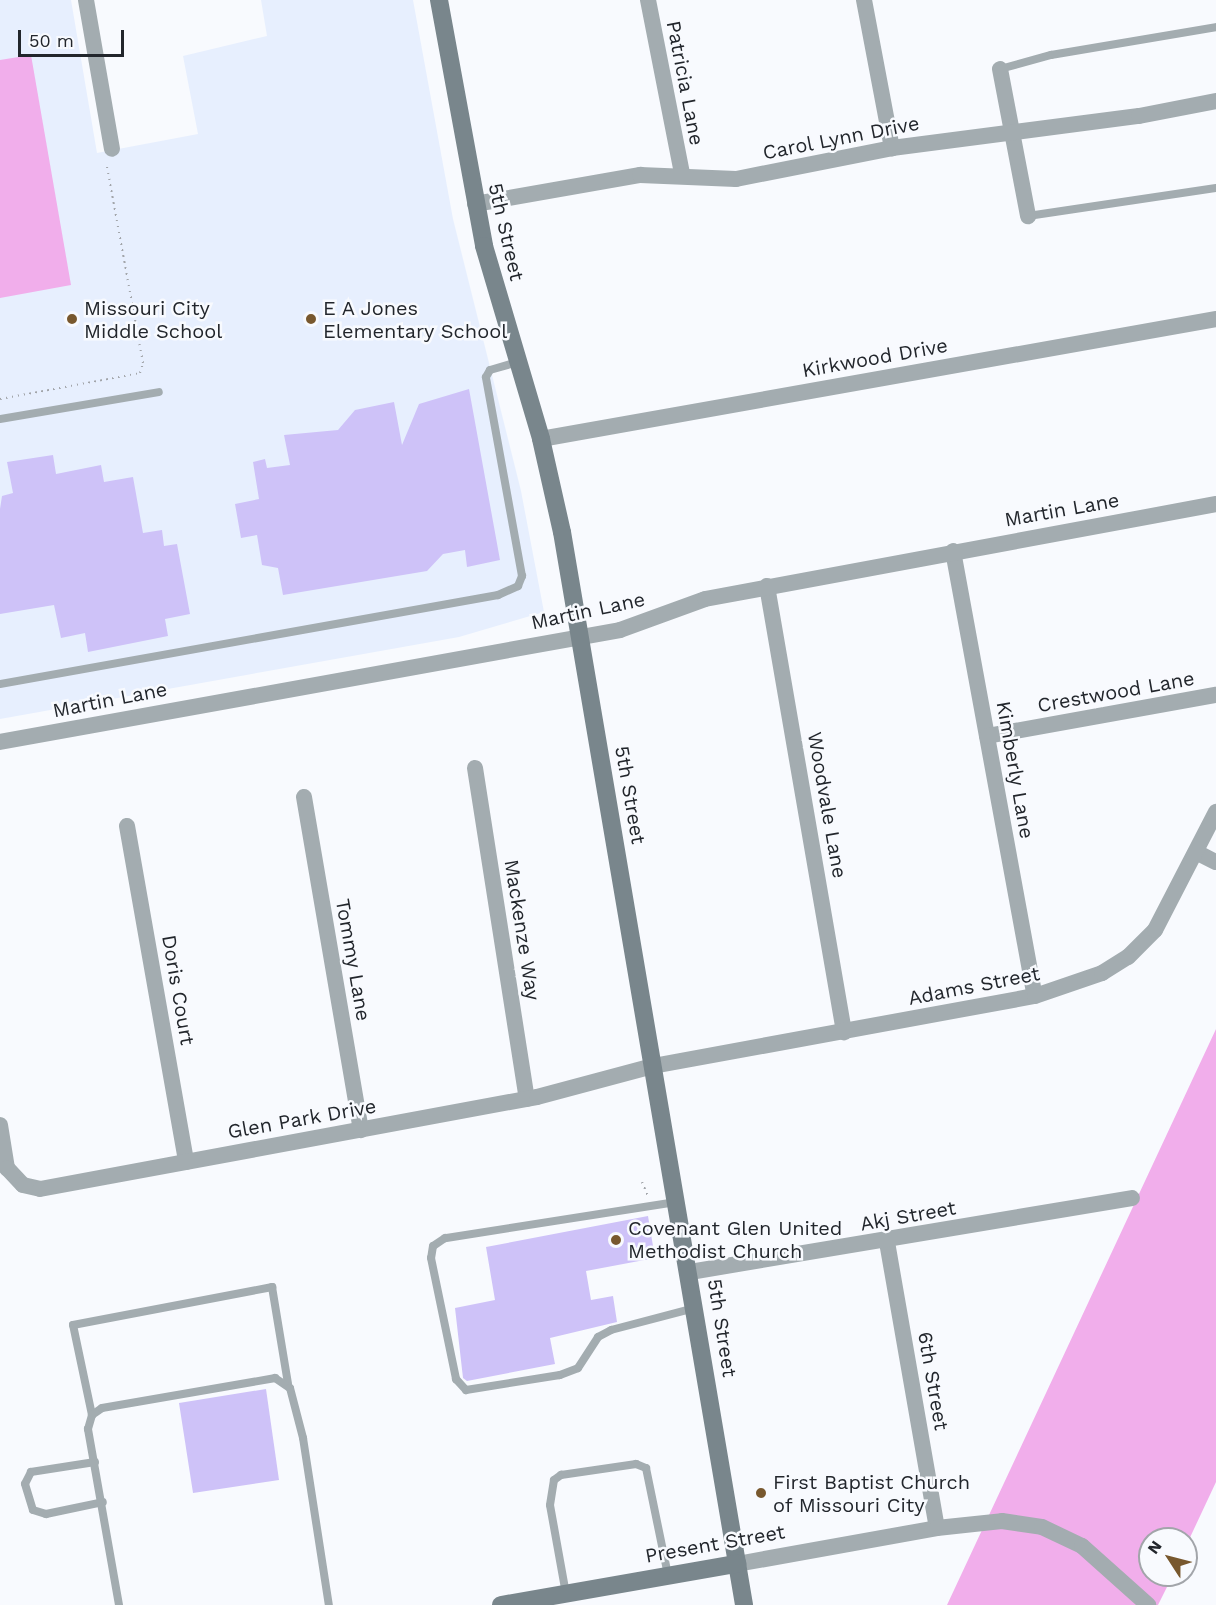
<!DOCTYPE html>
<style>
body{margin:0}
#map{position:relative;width:1216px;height:1605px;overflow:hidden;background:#f8fafe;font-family:"Work Sans",sans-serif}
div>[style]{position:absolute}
.built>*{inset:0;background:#e7effe}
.green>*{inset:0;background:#f1aeeb}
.building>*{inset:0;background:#cec2f8}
.path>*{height:2px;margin-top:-1px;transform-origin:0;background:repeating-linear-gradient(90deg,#a2a5aa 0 1.5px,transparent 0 6px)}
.lane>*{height:8px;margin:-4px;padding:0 4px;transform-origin:4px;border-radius:4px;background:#a3acb0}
.street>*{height:16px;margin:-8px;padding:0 8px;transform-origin:8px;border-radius:8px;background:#a3acb0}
.secondary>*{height:18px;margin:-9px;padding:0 9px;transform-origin:9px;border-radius:9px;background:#79868c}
.dots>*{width:16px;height:16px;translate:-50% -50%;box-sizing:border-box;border:3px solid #f8fafe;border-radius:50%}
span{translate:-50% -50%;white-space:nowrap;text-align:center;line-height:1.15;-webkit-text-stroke:5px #f8fafe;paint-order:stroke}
.street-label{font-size:20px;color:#22262c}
.poi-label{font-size:20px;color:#22262c}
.left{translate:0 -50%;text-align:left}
.north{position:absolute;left:1138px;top:1527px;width:60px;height:60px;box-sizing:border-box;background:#f8fafe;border:2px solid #a2a5aa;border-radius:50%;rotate:306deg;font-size:16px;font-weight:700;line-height:24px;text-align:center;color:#22262c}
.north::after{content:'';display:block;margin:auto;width:21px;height:27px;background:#78582e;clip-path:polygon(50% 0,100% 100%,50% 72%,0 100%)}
.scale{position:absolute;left:18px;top:30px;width:106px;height:27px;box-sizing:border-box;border:3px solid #22262c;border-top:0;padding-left:8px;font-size:18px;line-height:21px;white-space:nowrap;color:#22262c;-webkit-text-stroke:4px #f8fafe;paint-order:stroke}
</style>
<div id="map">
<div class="built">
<i style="clip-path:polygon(0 0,71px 0,97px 153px,198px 134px,183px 56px,267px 36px,261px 0,413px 0,453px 219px,521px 491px,544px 612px,459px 637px,0 719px)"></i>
</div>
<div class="green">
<i style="clip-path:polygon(31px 55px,71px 285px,0 298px,0 60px)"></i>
<i style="clip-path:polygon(1216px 1029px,1216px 1482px,1186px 1546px,1186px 1539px,1150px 1539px,1150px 1575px,1173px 1575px,1158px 1605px,947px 1605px)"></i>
</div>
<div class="building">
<i style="clip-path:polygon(469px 389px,500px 560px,467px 567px,465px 550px,443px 554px,427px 571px,283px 595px,278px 568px,262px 565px,257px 535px,241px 538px,235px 504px,259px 499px,253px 462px,265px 459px,267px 468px,290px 465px,284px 435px,338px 430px,355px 410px,394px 402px,402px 445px,419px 404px)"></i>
<i style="clip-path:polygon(53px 455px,56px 474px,101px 465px,104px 482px,133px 477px,143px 533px,162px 530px,164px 546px,177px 544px,190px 614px,165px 619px,168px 636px,88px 652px,85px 633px,61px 638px,54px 605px,0 614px,0 509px,2px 496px,13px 493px,7px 462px)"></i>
<i style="clip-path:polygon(648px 1216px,655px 1258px,586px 1271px,591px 1300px,613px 1296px,617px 1322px,550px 1338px,555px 1364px,467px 1381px,463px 1378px,455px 1308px,495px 1300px,486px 1247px)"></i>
<i style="clip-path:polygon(266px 1389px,279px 1480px,193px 1493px,179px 1403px)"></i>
</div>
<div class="path">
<i style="left:0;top:399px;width:142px;rotate:-10.5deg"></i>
<i style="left:140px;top:373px;width:10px;rotate:-73deg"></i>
<i style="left:143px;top:363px;width:204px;rotate:-100.4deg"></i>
<i style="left:642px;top:1182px;width:15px;rotate:67deg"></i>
</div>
<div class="lane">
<i style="left:1000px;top:69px;width:53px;rotate:-15.4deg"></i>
<i style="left:1051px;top:55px;width:167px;rotate:-9.6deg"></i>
<i style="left:1028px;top:216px;width:190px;rotate:-8.5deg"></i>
<i style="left:0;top:419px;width:161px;rotate:-9.6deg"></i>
<i style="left:0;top:684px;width:506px;rotate:-10.13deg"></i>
<i style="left:498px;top:595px;width:22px;rotate:-24deg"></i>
<i style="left:518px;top:586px;width:11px;rotate:-68deg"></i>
<i style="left:522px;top:576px;width:202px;rotate:-100.3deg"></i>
<i style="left:486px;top:377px;width:8px;rotate:-60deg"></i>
<i style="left:490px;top:370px;width:29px;rotate:-16deg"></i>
<i style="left:676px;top:1202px;width:234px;rotate:171.1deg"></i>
<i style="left:445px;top:1238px;width:14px;rotate:146deg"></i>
<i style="left:433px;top:1246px;width:12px;rotate:99deg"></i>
<i style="left:431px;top:1258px;width:124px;rotate:78.3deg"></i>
<i style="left:456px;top:1379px;width:15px;rotate:48deg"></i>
<i style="left:466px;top:1390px;width:95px;rotate:-9.1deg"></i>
<i style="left:560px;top:1375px;width:19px;rotate:-21deg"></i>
<i style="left:578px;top:1368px;width:37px;rotate:-57deg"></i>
<i style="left:598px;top:1337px;width:15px;rotate:-28deg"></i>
<i style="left:611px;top:1330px;width:87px;rotate:-14.7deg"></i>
<i style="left:92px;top:1415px;width:92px;rotate:-101.9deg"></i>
<i style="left:73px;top:1325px;width:203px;rotate:-10.8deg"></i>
<i style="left:272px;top:1287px;width:98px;rotate:80.6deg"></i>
<i style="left:95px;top:1462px;width:65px;rotate:171.1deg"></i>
<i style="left:31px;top:1472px;width:13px;rotate:117deg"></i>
<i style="left:25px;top:1484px;width:27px;rotate:73deg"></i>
<i style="left:33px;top:1510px;width:14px;rotate:17deg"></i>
<i style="left:46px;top:1514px;width:58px;rotate:-11.9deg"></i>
<i style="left:566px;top:1594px;width:90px;rotate:-100.2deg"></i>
<i style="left:550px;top:1505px;width:25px;rotate:-81deg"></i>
<i style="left:554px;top:1480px;width:9px;rotate:-36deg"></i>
<i style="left:561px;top:1475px;width:76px;rotate:-8.3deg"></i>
<i style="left:636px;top:1464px;width:11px;rotate:22deg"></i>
<i style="left:646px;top:1468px;width:109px;rotate:78.4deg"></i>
<i style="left:119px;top:1605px;width:179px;rotate:-100deg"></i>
<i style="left:88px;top:1429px;width:15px;rotate:-74deg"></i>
<i style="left:92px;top:1415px;width:12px;rotate:-35deg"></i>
<i style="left:102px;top:1408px;width:176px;rotate:-9.8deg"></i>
<i style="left:275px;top:1378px;width:18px;rotate:34deg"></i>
<i style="left:290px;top:1388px;width:52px;rotate:75.4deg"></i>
<i style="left:303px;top:1438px;width:169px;rotate:81.2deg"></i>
</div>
<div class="street">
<i style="left:86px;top:0;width:151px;rotate:80.1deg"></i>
<i style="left:648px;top:0;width:177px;rotate:78.9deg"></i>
<i style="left:864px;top:0;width:151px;rotate:79.3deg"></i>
<i style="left:1000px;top:69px;width:150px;rotate:79.2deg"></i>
<i style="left:475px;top:204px;width:168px;rotate:-10deg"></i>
<i style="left:640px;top:175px;width:96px;rotate:2.4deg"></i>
<i style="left:736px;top:179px;width:159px;rotate:-11.2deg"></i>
<i style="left:892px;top:148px;width:249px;rotate:-7.4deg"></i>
<i style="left:1139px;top:116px;width:78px;rotate:-11deg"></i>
<i style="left:541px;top:439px;width:686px;rotate:-10.08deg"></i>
<i style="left:953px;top:551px;width:452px;rotate:79.6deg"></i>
<i style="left:767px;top:586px;width:453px;rotate:80.2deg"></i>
<i style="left:987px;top:736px;width:233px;rotate:-10.2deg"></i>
<i style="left:0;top:742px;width:630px;rotate:-10.24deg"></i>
<i style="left:620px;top:630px;width:90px;rotate:-20deg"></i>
<i style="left:705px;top:599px;width:520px;rotate:-10.53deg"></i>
<i style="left:475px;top:768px;width:335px;rotate:81.1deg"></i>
<i style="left:304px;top:797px;width:338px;rotate:80.3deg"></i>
<i style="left:127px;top:826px;width:341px;rotate:80deg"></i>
<i style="left:1198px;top:853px;width:20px;rotate:27deg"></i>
<i style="left:0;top:1125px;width:44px;rotate:80.8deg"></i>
<i style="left:7px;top:1168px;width:23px;rotate:47deg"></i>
<i style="left:23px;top:1185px;width:17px;rotate:13deg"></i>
<i style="left:40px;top:1189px;width:505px;rotate:-10.49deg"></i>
<i style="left:537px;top:1097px;width:120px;rotate:-15deg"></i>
<i style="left:653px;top:1066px;width:388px;rotate:-10.4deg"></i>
<i style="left:1035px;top:996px;width:71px;rotate:-18.9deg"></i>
<i style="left:1102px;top:973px;width:31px;rotate:-32deg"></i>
<i style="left:1128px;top:957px;width:38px;rotate:-45deg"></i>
<i style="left:1155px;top:930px;width:133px;rotate:-62.7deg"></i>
<i style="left:887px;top:1242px;width:290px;rotate:80.1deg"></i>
<i style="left:690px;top:1272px;width:448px;rotate:-9.5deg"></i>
<i style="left:737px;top:1564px;width:203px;rotate:-10.2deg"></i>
<i style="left:937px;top:1528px;width:65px;rotate:-6.1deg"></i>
<i style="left:1002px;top:1521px;width:40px;rotate:8.5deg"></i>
<i style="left:1042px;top:1527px;width:44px;rotate:25.4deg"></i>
<i style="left:1082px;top:1546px;width:89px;rotate:41.8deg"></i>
</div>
<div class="secondary">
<i style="left:439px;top:0;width:250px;rotate:79.6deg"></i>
<i style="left:484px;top:246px;width:201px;rotate:73.5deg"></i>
<i style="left:541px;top:439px;width:95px;rotate:77.3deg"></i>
<i style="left:562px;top:532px;width:1088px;rotate:80.37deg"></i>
<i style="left:501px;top:1605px;width:240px;rotate:-9.9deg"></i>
</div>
<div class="dots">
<i style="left:72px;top:319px;background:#78582e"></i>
<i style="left:311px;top:319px;background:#78582e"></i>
<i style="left:616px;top:1240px;background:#78582e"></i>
<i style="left:761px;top:1493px;background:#78582e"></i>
</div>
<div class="street-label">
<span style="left:685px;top:83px;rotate:79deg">Patricia Lane</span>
<span style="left:841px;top:138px;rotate:-11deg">Carol Lynn Drive</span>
<span style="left:506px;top:232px;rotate:77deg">5th Street</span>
<span style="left:875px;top:358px;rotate:-10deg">Kirkwood Drive</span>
<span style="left:1062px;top:510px;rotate:-10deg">Martin Lane</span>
<span style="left:588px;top:611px;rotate:-12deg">Martin Lane</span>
<span style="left:1116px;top:692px;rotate:-10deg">Crestwood Lane</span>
<span style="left:110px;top:700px;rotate:-11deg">Martin Lane</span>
<span style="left:1015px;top:770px;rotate:80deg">Kimberly Lane</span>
<span style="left:630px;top:795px;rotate:80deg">5th Street</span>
<span style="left:827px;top:805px;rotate:80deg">Woodvale Lane</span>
<span style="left:522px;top:930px;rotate:81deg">Mackenze Way</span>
<span style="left:353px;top:960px;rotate:80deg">Tommy Lane</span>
<span style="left:974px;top:986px;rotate:-11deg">Adams Street</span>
<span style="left:178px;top:990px;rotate:80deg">Doris Court</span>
<span style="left:302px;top:1119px;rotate:-10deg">Glen Park Drive</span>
<span style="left:908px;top:1216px;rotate:-10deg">Akj Street</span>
<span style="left:722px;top:1328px;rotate:81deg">5th Street</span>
<span style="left:933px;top:1381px;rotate:80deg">6th Street</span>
<span style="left:715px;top:1544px;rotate:-10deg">Present Street</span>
</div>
<div class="poi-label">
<span class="left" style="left:84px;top:320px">Missouri City<br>Middle School</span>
<span class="left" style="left:323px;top:320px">E A Jones<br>Elementary School</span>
<span class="left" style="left:628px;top:1240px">Covenant Glen United<br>Methodist Church</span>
<span class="left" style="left:773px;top:1494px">First Baptist Church<br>of Missouri City</span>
</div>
<div class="north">N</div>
<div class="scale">50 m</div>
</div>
